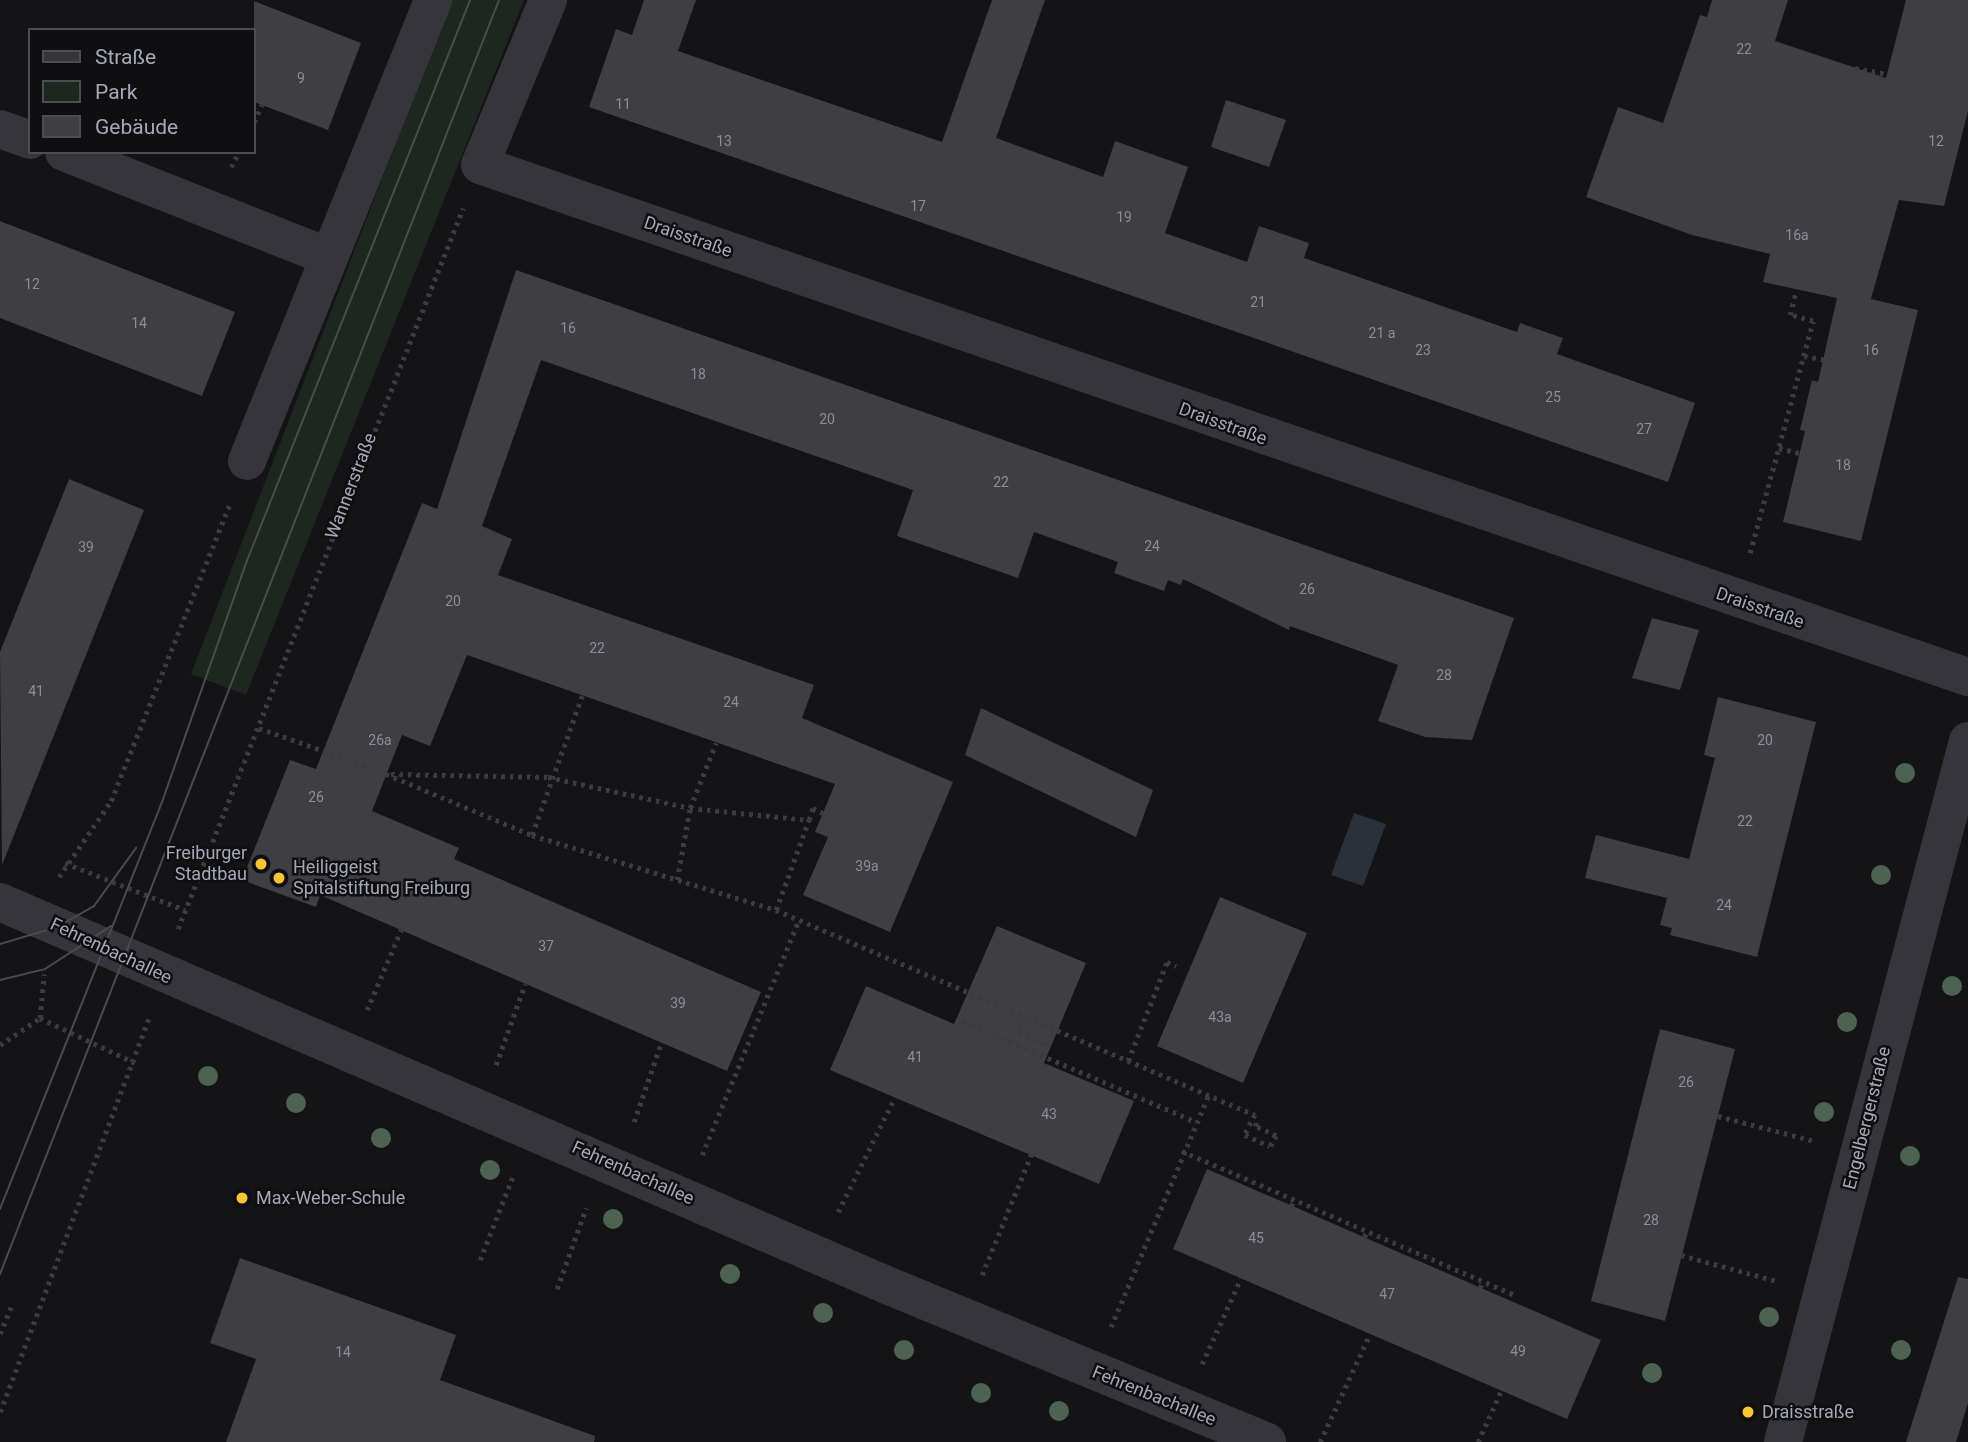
<!DOCTYPE html>
<meta charset="utf-8">
<style>
body{margin:0}
#map{position:relative;width:1968px;height:1442px;overflow:hidden;background:#141416;font-family:Roboto,sans-serif}
div>[style]{position:absolute}
.green>*{inset:0;background:#1e2620}
.water>*{inset:0;background:#2a313a}
.building>*{inset:0;background:#3e3e43}
.path>*{height:4.5px;margin-top:-2.25px;transform-origin:0;background:repeating-linear-gradient(90deg,#3b3c42 0 3.5px,transparent 0 8.5px)}
.minor>*{height:38px;margin:-19px;padding:0 19px;transform-origin:19px;border-radius:19px;background:#35353b}
.tram>*{height:2px;margin:-1px;padding:0 1px;transform-origin:1px;border-radius:1px;background:#4a4b52}
.trees>*{width:20px;height:20px;margin:-10px;border-radius:50%;background:#4d6251}
.dots>*{width:19px;height:19px;translate:-50% -50%;box-sizing:border-box;border:4px solid #0f0f11;border-radius:50%}
span{translate:-50% -50%;white-space:nowrap;text-align:center;line-height:1.15;-webkit-text-stroke:5px #0f0f11;paint-order:stroke}
.number-label{font-size:14px;color:#8b8e9a}
.number-label span{-webkit-text-stroke-width:0}
.street-label{font-size:18px;color:#a5a9b7}
.poi-label{font-size:18px;color:#a5a9b7}
.right{translate:-100% -50%;text-align:right}
.left{translate:0 -50%;text-align:left}
.legend{position:absolute;left:28px;top:28px;width:228px;height:126px;box-sizing:border-box;background:#0f0f11;border:2px solid #4b4d53;margin:0;padding:9px 12px;list-style:none;font-size:21px;color:#a5a9b7}
.legend li{display:flex;align-items:center;gap:14px;height:35px}
.legend b{width:35px;border:2px solid #4b4d53}
</style>
<div id="map">
<div class="green">
<i style="clip-path:polygon(451px 0,524px 0,246px 695px,191px 674px)"></i>
</div>
<div class="water">
<i style="clip-path:polygon(1354px 813px,1386px 824px,1363px 886px,1331px 875px)"></i>
</div>
<div class="building">
<i style="clip-path:polygon(644px 0,696px 0,678px 51px,942px 142px,992px 0,1045px 0,996px 138px,1103px 177px,1115px 141px,1188px 167px,1165px 233px,1247px 262px,1259px 226px,1309px 243px,1304px 258px,1517px 332px,1520px 323px,1563px 338px,1557px 354px,1695px 403px,1668px 482px,589px 107px,616px 29px,632px 35px)"></i>
<i style="clip-path:polygon(1712px 0,1788px 0,1775px 41px,1886px 78px,1906px 0,1968px 0,1968px 111px,1944px 206px,1899px 200px,1871px 299px,1918px 310px,1861px 541px,1783px 522px,1805px 431px,1800px 430px,1812px 380px,1818px 382px,1837px 298px,1763px 282px,1770px 254px,1692px 235px,1586px 197px,1618px 107px,1663px 123px,1700px 15px,1707px 17px)"></i>
<i style="clip-path:polygon(254px 1px,361px 43px,328px 130px,254px 102px)"></i>
<i style="clip-path:polygon(1226px 100px,1286px 120px,1269px 167px,1211px 147px)"></i>
<i style="clip-path:polygon(0 221px,235px 312px,202px 396px,0 318px)"></i>
<i style="clip-path:polygon(516px 270px,1514px 618px,1472px 740px,1425px 737px,1378px 721px,1398px 665px,1290px 626px,1289px 630px,1183px 579px,1181px 585px,1168px 580px,1164px 591px,1114px 573px,1118px 562px,1034px 532px,1018px 578px,897px 536px,913px 490px,541px 360px,482px 526px,512px 539px,498px 575px,814px 685px,802px 718px,953px 782px,890px 932px,803px 895px,828px 837px,815px 832px,835px 784px,467px 655px,430px 746px,402px 735px,372px 811px,459px 848px,454px 859px,761px 992px,727px 1071px,320px 895px,316px 907px,242px 880px,290px 760px,316px 769px,422px 503px,437px 509px)"></i>
<i style="clip-path:polygon(69px 479px,144px 510px,2px 865px,0 652px)"></i>
<i style="clip-path:polygon(1652px 618px,1699px 630px,1680px 690px,1632px 678px)"></i>
<i style="clip-path:polygon(1718px 697px,1816px 722px,1757px 957px,1670px 935px,1672px 928px,1660px 925px,1667px 898px,1585px 878px,1596px 835px,1689px 859px,1715px 758px,1704px 755px)"></i>
<i style="clip-path:polygon(981px 708px,1153px 790px,1136px 837px,965px 755px)"></i>
<i style="clip-path:polygon(1220px 897px,1307px 933px,1243px 1083px,1157px 1046px)"></i>
<i style="clip-path:polygon(997px 926px,1086px 963px,1044px 1063px,1134px 1101px,1099px 1184px,830px 1070px,866px 986px,954px 1024px)"></i>
<i style="clip-path:polygon(1660px 1029px,1735px 1049px,1665px 1321px,1591px 1301px)"></i>
<i style="clip-path:polygon(1207px 1169px,1601px 1340px,1567px 1419px,1173px 1249px)"></i>
<i style="clip-path:polygon(240px 1258px,456px 1335px,440px 1380px,595px 1436px,594px 1442px,226px 1442px,256px 1359px,210px 1343px)"></i>
<i style="clip-path:polygon(1958px 1277px,1968px 1279px,1968px 1403px,1956px 1442px,1906px 1442px)"></i>
</div>
<div class="path">
<i style="left:1855px;top:68px;width:33px;rotate:11deg"></i>
<i style="left:254px;top:122px;width:19px;rotate:-65deg"></i>
<i style="left:231px;top:167px;width:17px;rotate:-62deg"></i>
<i style="left:1804px;top:356px;width:28px;rotate:10deg"></i>
<i style="left:1779px;top:448px;width:30px;rotate:14deg"></i>
<i style="left:1750px;top:553px;width:240px;rotate:-74.8deg"></i>
<i style="left:1813px;top:321px;width:24px;rotate:-165deg"></i>
<i style="left:1790px;top:315px;width:25px;rotate:-76deg"></i>
<i style="left:259px;top:728px;width:118px;rotate:19.4deg"></i>
<i style="left:386px;top:774px;width:158px;rotate:22.7deg"></i>
<i style="left:532px;top:835px;width:255px;rotate:17.1deg"></i>
<i style="left:776px;top:910px;width:96px;rotate:-69.9deg"></i>
<i style="left:391px;top:774px;width:157px;rotate:1.1deg"></i>
<i style="left:548px;top:777px;width:145px;rotate:12.3deg"></i>
<i style="left:690px;top:808px;width:120px;rotate:5.8deg"></i>
<i style="left:809px;top:820px;width:13px;rotate:-72deg"></i>
<i style="left:813px;top:808px;width:11px;rotate:27deg"></i>
<i style="left:532px;top:835px;width:148px;rotate:-70.2deg"></i>
<i style="left:65px;top:863px;width:129px;rotate:21.4deg"></i>
<i style="left:59px;top:877px;width:92px;rotate:-55.6deg"></i>
<i style="left:111px;top:801px;width:321px;rotate:-68.2deg"></i>
<i style="left:677px;top:880px;width:73px;rotate:-79.8deg"></i>
<i style="left:690px;top:808px;width:70px;rotate:-68.2deg"></i>
<i style="left:776px;top:910px;width:521px;rotate:23.17deg"></i>
<i style="left:1255px;top:1115px;width:22px;rotate:117deg"></i>
<i style="left:1245px;top:1135px;width:27px;rotate:24deg"></i>
<i style="left:1270px;top:1146px;width:12px;rotate:-59deg"></i>
<i style="left:1276px;top:1136px;width:23px;rotate:-155deg"></i>
<i style="left:1255px;top:1126px;width:5px;rotate:-68deg"></i>
<i style="left:178px;top:929px;width:775px;rotate:-68.43deg"></i>
<i style="left:367px;top:1010px;width:87px;rotate:-67deg"></i>
<i style="left:40px;top:1018px;width:44px;rotate:-84.8deg"></i>
<i style="left:1024px;top:1019px;width:15px;rotate:113deg"></i>
<i style="left:1018px;top:1033px;width:31px;rotate:22deg"></i>
<i style="left:1047px;top:1045px;width:10px;rotate:-90deg"></i>
<i style="left:959px;top:1026px;width:6px;rotate:-59deg"></i>
<i style="left:962px;top:1021px;width:255px;rotate:23.3deg"></i>
<i style="left:0;top:1045px;width:48px;rotate:-34deg"></i>
<i style="left:40px;top:1018px;width:105px;rotate:25.3deg"></i>
<i style="left:1128px;top:1061px;width:106px;rotate:-68.5deg"></i>
<i style="left:1167px;top:962px;width:10px;rotate:24deg"></i>
<i style="left:496px;top:1065px;width:86px;rotate:-70.3deg"></i>
<i style="left:1718px;top:1116px;width:100px;rotate:14.5deg"></i>
<i style="left:634px;top:1122px;width:83px;rotate:-71.1deg"></i>
<i style="left:1182px;top:1151px;width:363px;rotate:23.4deg"></i>
<i style="left:702px;top:1155px;width:254px;rotate:-67.6deg"></i>
<i style="left:1291px;top:1206px;width:8px;rotate:-60deg"></i>
<i style="left:838px;top:1212px;width:128px;rotate:-63.6deg"></i>
<i style="left:1364px;top:1237px;width:7px;rotate:-56deg"></i>
<i style="left:1681px;top:1255px;width:99px;rotate:15.2deg"></i>
<i style="left:480px;top:1260px;width:90px;rotate:-68.6deg"></i>
<i style="left:982px;top:1275px;width:130px;rotate:-67.8deg"></i>
<i style="left:1480px;top:1288px;width:8px;rotate:-67deg"></i>
<i style="left:557px;top:1289px;width:86px;rotate:-70.3deg"></i>
<i style="left:1111px;top:1327px;width:251px;rotate:-67.2deg"></i>
<i style="left:0;top:1334px;width:29px;rotate:-68deg"></i>
<i style="left:1202px;top:1364px;width:94px;rotate:-65.6deg"></i>
<i style="left:0;top:1412px;width:422px;rotate:-69.3deg"></i>
<i style="left:1320px;top:1442px;width:119px;rotate:-65.2deg"></i>
<i style="left:1478px;top:1442px;width:56px;rotate:-65.7deg"></i>
</div>
<div class="minor">
<i style="left:548px;top:0;width:178px;rotate:112.4deg"></i>
<i style="left:480px;top:165px;width:1574px;rotate:18.99deg"></i>
<i style="left:0;top:129px;width:32px;rotate:20deg"></i>
<i style="left:64px;top:152px;width:283px;rotate:21.6deg"></i>
<i style="left:247px;top:461px;width:497px;rotate:-68deg"></i>
<i style="left:0;top:902px;width:968px;rotate:23.36deg"></i>
<i style="left:889px;top:1286px;width:409px;rotate:22.4deg"></i>
<i style="left:1783px;top:1442px;width:725px;rotate:-75.22deg"></i>
</div>
<div class="tram">
<i style="left:0;top:944px;width:59px;rotate:-16.6deg"></i>
<i style="left:57px;top:927px;width:43px;rotate:-29.6deg"></i>
<i style="left:94px;top:906px;width:72px;rotate:-54.1deg"></i>
<i style="left:0;top:980px;width:46px;rotate:-13.7deg"></i>
<i style="left:45px;top:969px;width:79px;rotate:-33.1deg"></i>
<i style="left:0;top:1209px;width:438px;rotate:-68.3deg"></i>
<i style="left:162px;top:802px;width:259px;rotate:-70.6deg"></i>
<i style="left:248px;top:558px;width:601px;rotate:-68.3deg"></i>
<i style="left:0;top:1274px;width:1368px;rotate:-68.61deg"></i>
</div>
<div class="trees">
<i style="left:1905px;top:773px"></i>
<i style="left:1881px;top:875px"></i>
<i style="left:1952px;top:986px"></i>
<i style="left:1847px;top:1022px"></i>
<i style="left:208px;top:1076px"></i>
<i style="left:296px;top:1103px"></i>
<i style="left:1824px;top:1112px"></i>
<i style="left:381px;top:1138px"></i>
<i style="left:1910px;top:1156px"></i>
<i style="left:490px;top:1170px"></i>
<i style="left:613px;top:1219px"></i>
<i style="left:730px;top:1274px"></i>
<i style="left:823px;top:1313px"></i>
<i style="left:1769px;top:1317px"></i>
<i style="left:904px;top:1350px"></i>
<i style="left:1901px;top:1350px"></i>
<i style="left:1652px;top:1373px"></i>
<i style="left:981px;top:1393px"></i>
<i style="left:1059px;top:1411px"></i>
</div>
<div class="dots">
<i style="left:261px;top:864px;background:#f7c82b"></i>
<i style="left:279px;top:878px;background:#f7c82b"></i>
<i style="left:242px;top:1198px;background:#f7c82b"></i>
<i style="left:1748px;top:1412px;background:#f7c82b"></i>
</div>
<div class="number-label">
<span style="left:1744px;top:49px">22</span>
<span style="left:301px;top:78px">9</span>
<span style="left:623px;top:104px">11</span>
<span style="left:724px;top:141px">13</span>
<span style="left:1936px;top:141px">12</span>
<span style="left:918px;top:206px">17</span>
<span style="left:1124px;top:217px">19</span>
<span style="left:1797px;top:235px">16a</span>
<span style="left:32px;top:284px">12</span>
<span style="left:1258px;top:302px">21</span>
<span style="left:139px;top:323px">14</span>
<span style="left:568px;top:328px">16</span>
<span style="left:1382px;top:333px">21 a</span>
<span style="left:1423px;top:350px">23</span>
<span style="left:1871px;top:350px">16</span>
<span style="left:698px;top:374px">18</span>
<span style="left:1553px;top:397px">25</span>
<span style="left:827px;top:419px">20</span>
<span style="left:1644px;top:429px">27</span>
<span style="left:1843px;top:465px">18</span>
<span style="left:1001px;top:482px">22</span>
<span style="left:1152px;top:546px">24</span>
<span style="left:86px;top:547px">39</span>
<span style="left:1307px;top:589px">26</span>
<span style="left:453px;top:601px">20</span>
<span style="left:597px;top:648px">22</span>
<span style="left:1444px;top:675px">28</span>
<span style="left:36px;top:691px">41</span>
<span style="left:731px;top:702px">24</span>
<span style="left:380px;top:740px">26a</span>
<span style="left:1765px;top:740px">20</span>
<span style="left:316px;top:797px">26</span>
<span style="left:1745px;top:821px">22</span>
<span style="left:867px;top:866px">39a</span>
<span style="left:1724px;top:905px">24</span>
<span style="left:546px;top:946px">37</span>
<span style="left:678px;top:1003px">39</span>
<span style="left:1220px;top:1017px">43a</span>
<span style="left:915px;top:1057px">41</span>
<span style="left:1686px;top:1082px">26</span>
<span style="left:1049px;top:1114px">43</span>
<span style="left:1651px;top:1220px">28</span>
<span style="left:1256px;top:1238px">45</span>
<span style="left:1387px;top:1294px">47</span>
<span style="left:1518px;top:1351px">49</span>
<span style="left:343px;top:1352px">14</span>
</div>
<div class="street-label">
<span style="left:688px;top:237px;rotate:19deg">Draisstraße</span>
<span style="left:1223px;top:424px;rotate:20deg">Draisstraße</span>
<span style="left:351px;top:486px;rotate:-69deg">Wannerstraße</span>
<span style="left:1760px;top:608px;rotate:19deg">Draisstraße</span>
<span style="left:111px;top:951px;rotate:25deg">Fehrenbachallee</span>
<span style="left:1867px;top:1118px;rotate:-76deg">Engelbergerstraße</span>
<span style="left:633px;top:1173px;rotate:24deg">Fehrenbachallee</span>
<span style="left:1154px;top:1396px;rotate:22deg">Fehrenbachallee</span>
</div>
<div class="poi-label">
<span class="right" style="left:247px;top:864px">Freiburger<br>Stadtbau</span>
<span class="left" style="left:293px;top:878px">Heiliggeist<br>Spitalstiftung Freiburg</span>
<span class="left" style="left:256px;top:1198px">Max-Weber-Schule</span>
<span class="left" style="left:1762px;top:1412px">Draisstraße</span>
</div>
<ul class="legend">
<li><b style="height:9px;background:#35353b"></b>Straße</li>
<li><b style="height:19px;background:#1e2620"></b>Park</li>
<li><b style="height:19px;background:#3e3e43"></b>Gebäude</li>
</ul>
</div>
